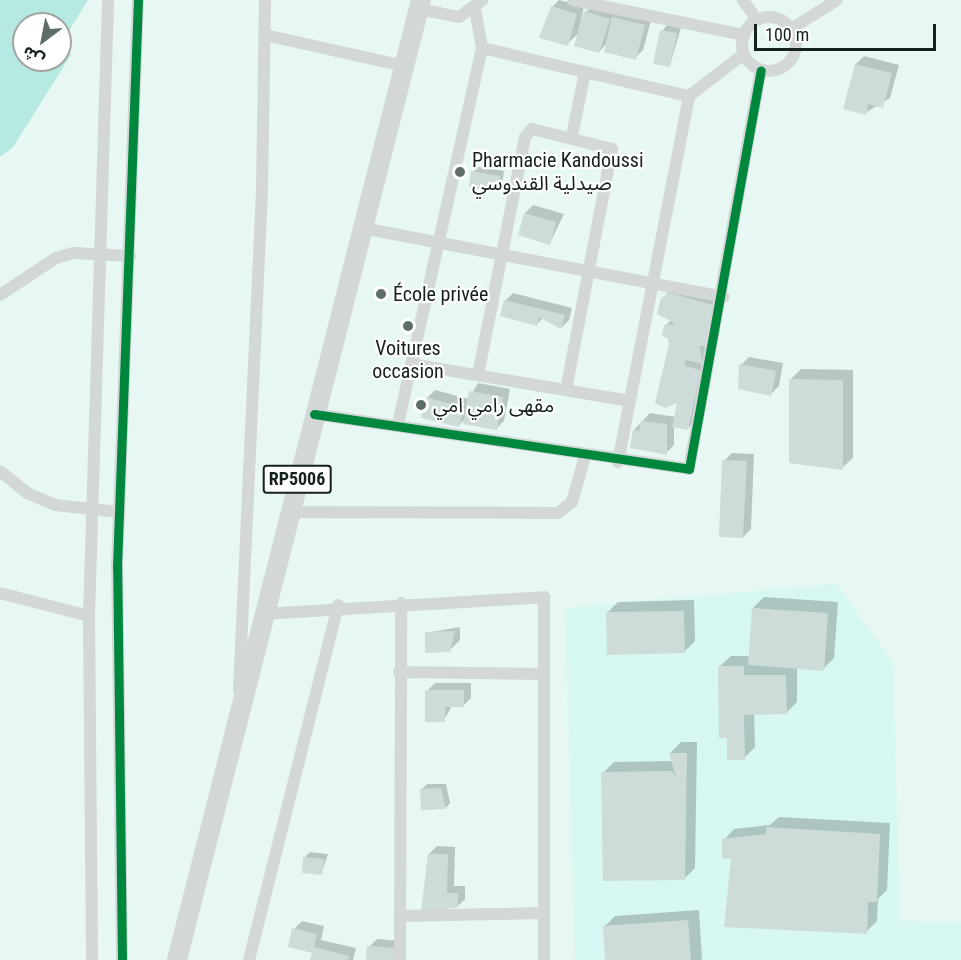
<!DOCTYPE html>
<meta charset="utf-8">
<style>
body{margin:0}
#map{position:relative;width:961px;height:960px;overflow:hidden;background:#e7f7f4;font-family:"Roboto Condensed","Noto Sans Arabic",sans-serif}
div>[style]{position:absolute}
.built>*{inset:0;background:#d7f7f2}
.green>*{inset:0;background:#b5e9e1}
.shadow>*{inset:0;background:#0003}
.building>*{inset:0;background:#cedcd9}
.minor>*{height:12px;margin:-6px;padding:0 6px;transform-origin:6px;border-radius:6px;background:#d3d7d6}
.minor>.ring{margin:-6px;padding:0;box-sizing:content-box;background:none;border:12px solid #d3d7d6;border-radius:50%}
.primary>*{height:20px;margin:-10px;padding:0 10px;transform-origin:10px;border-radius:10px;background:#d3d7d6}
.cycleway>*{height:9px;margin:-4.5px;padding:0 4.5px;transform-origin:4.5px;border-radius:4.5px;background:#00873e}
.dots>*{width:16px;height:16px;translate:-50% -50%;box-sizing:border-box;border:3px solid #fff;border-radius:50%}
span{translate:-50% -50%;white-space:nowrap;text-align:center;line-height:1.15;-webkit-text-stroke:4.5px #fff;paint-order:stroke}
.shield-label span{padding:2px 4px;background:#fff;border:2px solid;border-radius:4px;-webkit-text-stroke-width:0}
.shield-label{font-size:18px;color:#14211f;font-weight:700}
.poi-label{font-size:20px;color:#14211f}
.left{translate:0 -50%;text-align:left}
.north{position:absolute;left:12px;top:12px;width:60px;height:60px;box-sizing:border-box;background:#fff;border:2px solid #a1a6a5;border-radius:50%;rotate:212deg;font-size:16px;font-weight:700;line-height:24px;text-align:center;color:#14211f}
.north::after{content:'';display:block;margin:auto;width:21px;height:27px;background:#5e6c6a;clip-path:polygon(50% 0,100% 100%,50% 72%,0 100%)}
.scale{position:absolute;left:754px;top:24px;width:182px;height:27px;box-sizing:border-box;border:3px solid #14211f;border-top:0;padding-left:8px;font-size:18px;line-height:21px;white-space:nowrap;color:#14211f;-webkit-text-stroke:4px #fff;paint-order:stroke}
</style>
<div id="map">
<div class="built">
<i style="clip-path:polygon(837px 584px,893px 663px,900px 921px,961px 922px,961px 960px,575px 960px,565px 608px)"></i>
</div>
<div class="green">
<i style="clip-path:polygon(0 0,88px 0,60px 45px,60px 24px,24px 24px,24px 60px,60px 60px,60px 48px,71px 55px,13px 147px,0 157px)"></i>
</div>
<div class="shadow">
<i style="clip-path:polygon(559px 0,584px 6px,578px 34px,567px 44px,552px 7px)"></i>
<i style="clip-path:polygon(594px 4px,652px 17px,643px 50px,635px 58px,607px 43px,599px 52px,586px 12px)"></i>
<i style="clip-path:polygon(667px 25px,681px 28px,670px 65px,662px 31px)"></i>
<i style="clip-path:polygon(864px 56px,899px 65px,890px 98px,865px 113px,845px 108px,856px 64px)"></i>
<i style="clip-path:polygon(478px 167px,504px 171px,502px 185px,497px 190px,473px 172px)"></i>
<i style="clip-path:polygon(533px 205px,564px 214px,550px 243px,525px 213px)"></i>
<i style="clip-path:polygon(673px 287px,726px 295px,698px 418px,687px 429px,674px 426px,674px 445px,666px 453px,634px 430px,650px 413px,676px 417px,679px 400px,666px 325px,671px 320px,662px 299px)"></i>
<i style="clip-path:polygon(513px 293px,572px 308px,569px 320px,561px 328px,544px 317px,537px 324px,505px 301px)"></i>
<i style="clip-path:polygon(749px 357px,783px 363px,779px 386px,771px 394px,741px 365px)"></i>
<i style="clip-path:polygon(801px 369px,853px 370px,853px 458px,842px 468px,790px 380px)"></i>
<i style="clip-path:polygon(478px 383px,510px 389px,504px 421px,496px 429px,465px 419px,458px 426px,427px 398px,435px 390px,469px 399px)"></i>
<i style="clip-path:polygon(732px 453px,754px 454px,751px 529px,743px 537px,724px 461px)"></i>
<i style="clip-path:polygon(764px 597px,838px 602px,834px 658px,823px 669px,797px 667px,797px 702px,786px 713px,754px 713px,755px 747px,744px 758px,728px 736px,720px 666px,731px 656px,750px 656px,753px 608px)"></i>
<i style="clip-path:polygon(694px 600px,695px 641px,684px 652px,607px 613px,618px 602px)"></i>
<i style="clip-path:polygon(460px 627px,460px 640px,449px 651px,426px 633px)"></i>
<i style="clip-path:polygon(435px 683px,471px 683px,471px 698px,463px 706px,452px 706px,444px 720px,427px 691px)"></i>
<i style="clip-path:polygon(681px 742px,697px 742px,695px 868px,684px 879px,603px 773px,614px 762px,673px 761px,670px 753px)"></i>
<i style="clip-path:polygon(427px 784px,446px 784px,450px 803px,446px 808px,422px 789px)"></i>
<i style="clip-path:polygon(779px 817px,890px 823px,887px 890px,878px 899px,877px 921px,866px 932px,733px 858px,724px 840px,734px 829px,770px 825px)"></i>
<i style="clip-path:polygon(437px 846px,455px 847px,454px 886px,465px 886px,465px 899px,457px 907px,423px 911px,429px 854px)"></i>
<i style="clip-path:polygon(310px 852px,328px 854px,321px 874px,305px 857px)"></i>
<i style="clip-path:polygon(699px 910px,702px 960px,607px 960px,604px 927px,615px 916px)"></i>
<i style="clip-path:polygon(302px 921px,324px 926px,321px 940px,356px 948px,353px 960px,312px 960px,314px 952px,294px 929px)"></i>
<i style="clip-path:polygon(377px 939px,402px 941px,401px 960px,368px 960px,369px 947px)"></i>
</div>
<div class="building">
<i style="clip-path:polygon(551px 6px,577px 14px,568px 46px,539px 38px)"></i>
<i style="clip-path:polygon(584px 11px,610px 19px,599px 53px,574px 46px)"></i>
<i style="clip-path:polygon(612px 17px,645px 25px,636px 60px,604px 52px)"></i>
<i style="clip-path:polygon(660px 30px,677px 33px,670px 67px,653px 64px)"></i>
<i style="clip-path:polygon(855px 64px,892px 73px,883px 108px,868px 104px,866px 115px,843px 109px)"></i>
<i style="clip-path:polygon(471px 171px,500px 176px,498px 192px,469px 187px)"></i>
<i style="clip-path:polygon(524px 213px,556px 222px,550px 245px,518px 235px)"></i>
<i style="clip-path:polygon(670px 293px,716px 306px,707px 346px,699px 346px,703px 364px,685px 360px,685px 366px,701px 370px,688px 430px,672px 427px,677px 403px,665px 408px,655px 403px,670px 340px,662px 336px,664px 325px,676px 324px,657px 314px,661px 298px)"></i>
<i style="clip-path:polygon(504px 300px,565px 315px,561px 329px,539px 317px,537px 326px,500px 316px)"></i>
<i style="clip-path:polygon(739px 364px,776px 371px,771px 396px,738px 389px)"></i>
<i style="clip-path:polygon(789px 379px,843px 380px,843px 470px,789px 463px)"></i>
<i style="clip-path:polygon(469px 391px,503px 397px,497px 430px,463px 424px)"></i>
<i style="clip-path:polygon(426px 397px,464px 408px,459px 427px,421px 418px)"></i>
<i style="clip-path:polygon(641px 421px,667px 424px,667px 455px,630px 448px,633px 430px,639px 431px)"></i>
<i style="clip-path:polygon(722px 460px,747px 461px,743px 538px,719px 537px)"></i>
<i style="clip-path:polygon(752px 608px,828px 613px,824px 671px,748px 665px)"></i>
<i style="clip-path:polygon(684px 611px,685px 653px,607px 655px,606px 612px)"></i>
<i style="clip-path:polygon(455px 631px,450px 652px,425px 653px,425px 632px)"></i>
<i style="clip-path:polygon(718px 666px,744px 666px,744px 675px,786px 675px,787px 714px,744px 715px,745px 760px,727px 760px,727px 738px,719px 738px)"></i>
<i style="clip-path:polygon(425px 690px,464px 690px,464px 707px,445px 707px,445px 722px,425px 722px)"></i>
<i style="clip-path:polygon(669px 753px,687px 753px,685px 880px,603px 881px,601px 772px,672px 771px,676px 777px)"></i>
<i style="clip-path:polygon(441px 788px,446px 809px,421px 810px,420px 789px)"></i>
<i style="clip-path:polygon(766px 827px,880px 834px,877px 902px,868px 902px,867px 934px,724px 927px,731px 859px,722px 858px,722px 839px,766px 834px)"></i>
<i style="clip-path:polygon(428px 854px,448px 854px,447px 893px,458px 893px,458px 908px,449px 908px,449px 913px,421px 912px)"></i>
<i style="clip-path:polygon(303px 857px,324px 859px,322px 875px,302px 873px)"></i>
<i style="clip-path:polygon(688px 920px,691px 960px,605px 960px,603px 926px)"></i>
<i style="clip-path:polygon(292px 928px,317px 934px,314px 947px,349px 956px,348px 960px,310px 960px,312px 953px,288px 947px)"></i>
<i style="clip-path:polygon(367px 946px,395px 948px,394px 960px,366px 960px)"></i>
</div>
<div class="minor">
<i style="left:573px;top:0;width:175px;rotate:11.6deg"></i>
<i style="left:743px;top:0;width:24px;rotate:55deg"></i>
<i style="left:419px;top:9px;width:41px;rotate:11.3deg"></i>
<i style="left:459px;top:17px;width:29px;rotate:-36deg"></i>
<i class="ring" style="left:742px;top:17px;width:42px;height:42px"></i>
<i style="left:791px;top:29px;width:54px;rotate:-32.2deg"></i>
<i style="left:265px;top:35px;width:142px;rotate:12.6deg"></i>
<i style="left:482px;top:48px;width:212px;rotate:13.1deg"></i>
<i style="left:572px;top:136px;width:65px;rotate:-78.5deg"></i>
<i style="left:362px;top:228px;width:368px;rotate:10.8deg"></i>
<i style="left:0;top:295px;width:67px;rotate:-33.5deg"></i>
<i style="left:56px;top:258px;width:19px;rotate:-16deg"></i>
<i style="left:74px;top:253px;width:56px;rotate:3.1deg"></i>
<i style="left:411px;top:364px;width:222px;rotate:9.6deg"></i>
<i style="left:478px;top:375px;width:243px;rotate:-78.8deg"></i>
<i style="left:525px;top:137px;width:11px;rotate:-49deg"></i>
<i style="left:532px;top:129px;width:82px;rotate:14deg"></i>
<i style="left:612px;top:149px;width:245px;rotate:100.8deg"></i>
<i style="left:314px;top:414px;width:379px;rotate:8.3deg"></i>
<i style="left:689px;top:469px;width:405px;rotate:-79.8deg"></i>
<i style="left:398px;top:424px;width:385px;rotate:-77.4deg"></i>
<i style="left:482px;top:48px;width:40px;rotate:-100deg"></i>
<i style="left:618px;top:462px;width:373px;rotate:-79deg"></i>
<i style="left:689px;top:96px;width:69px;rotate:-37.4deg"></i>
<i style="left:0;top:471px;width:35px;rotate:39deg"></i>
<i style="left:27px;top:493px;width:30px;rotate:23deg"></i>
<i style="left:55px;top:505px;width:64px;rotate:6.2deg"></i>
<i style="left:289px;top:512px;width:269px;rotate:0.2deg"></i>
<i style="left:558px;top:513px;width:18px;rotate:-38deg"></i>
<i style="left:572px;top:502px;width:48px;rotate:-74.2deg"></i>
<i style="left:0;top:593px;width:92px;rotate:14.5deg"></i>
<i style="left:262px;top:614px;width:283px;rotate:-3.4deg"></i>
<i style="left:544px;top:597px;width:363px;rotate:90deg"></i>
<i style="left:399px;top:672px;width:145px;rotate:0.8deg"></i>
<i style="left:239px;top:691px;width:501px;rotate:-87.37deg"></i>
<i style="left:262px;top:191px;width:191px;rotate:-89.1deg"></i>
<i style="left:400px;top:916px;width:144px;rotate:-1.2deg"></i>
<i style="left:92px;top:960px;width:344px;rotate:-90.5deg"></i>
<i style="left:89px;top:616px;width:616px;rotate:-88.23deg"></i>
<i style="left:122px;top:960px;width:393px;rotate:-90.7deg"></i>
<i style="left:117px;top:567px;width:567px;rotate:-87.88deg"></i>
<i style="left:249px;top:960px;width:366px;rotate:-75.9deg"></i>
<i style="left:400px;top:960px;width:357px;rotate:-89.8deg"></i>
</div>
<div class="primary">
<i style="left:177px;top:960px;width:991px;rotate:-75.74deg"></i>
</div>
<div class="cycleway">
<i style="left:314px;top:414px;width:379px;rotate:8.3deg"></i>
<i style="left:689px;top:469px;width:405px;rotate:-79.8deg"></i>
<i style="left:122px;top:960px;width:393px;rotate:-90.7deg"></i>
<i style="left:117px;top:567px;width:567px;rotate:-87.88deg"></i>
</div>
<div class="dots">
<i style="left:460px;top:172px;background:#5e6c6a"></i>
<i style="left:381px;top:294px;background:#5e6c6a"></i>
<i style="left:408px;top:326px;background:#5e6c6a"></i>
<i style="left:421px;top:405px;background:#5e6c6a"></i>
</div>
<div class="shield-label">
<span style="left:297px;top:479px">RP5006</span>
</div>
<div class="poi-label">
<span class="left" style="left:472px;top:172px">Pharmacie Kandoussi<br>صيدلية القندوسي</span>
<span class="left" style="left:393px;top:294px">École privée</span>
<span style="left:408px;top:360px">Voitures<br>occasion</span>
<span class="left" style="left:433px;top:405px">مقهى رامي امي</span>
</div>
<div class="north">ش</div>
<div class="scale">100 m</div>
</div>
